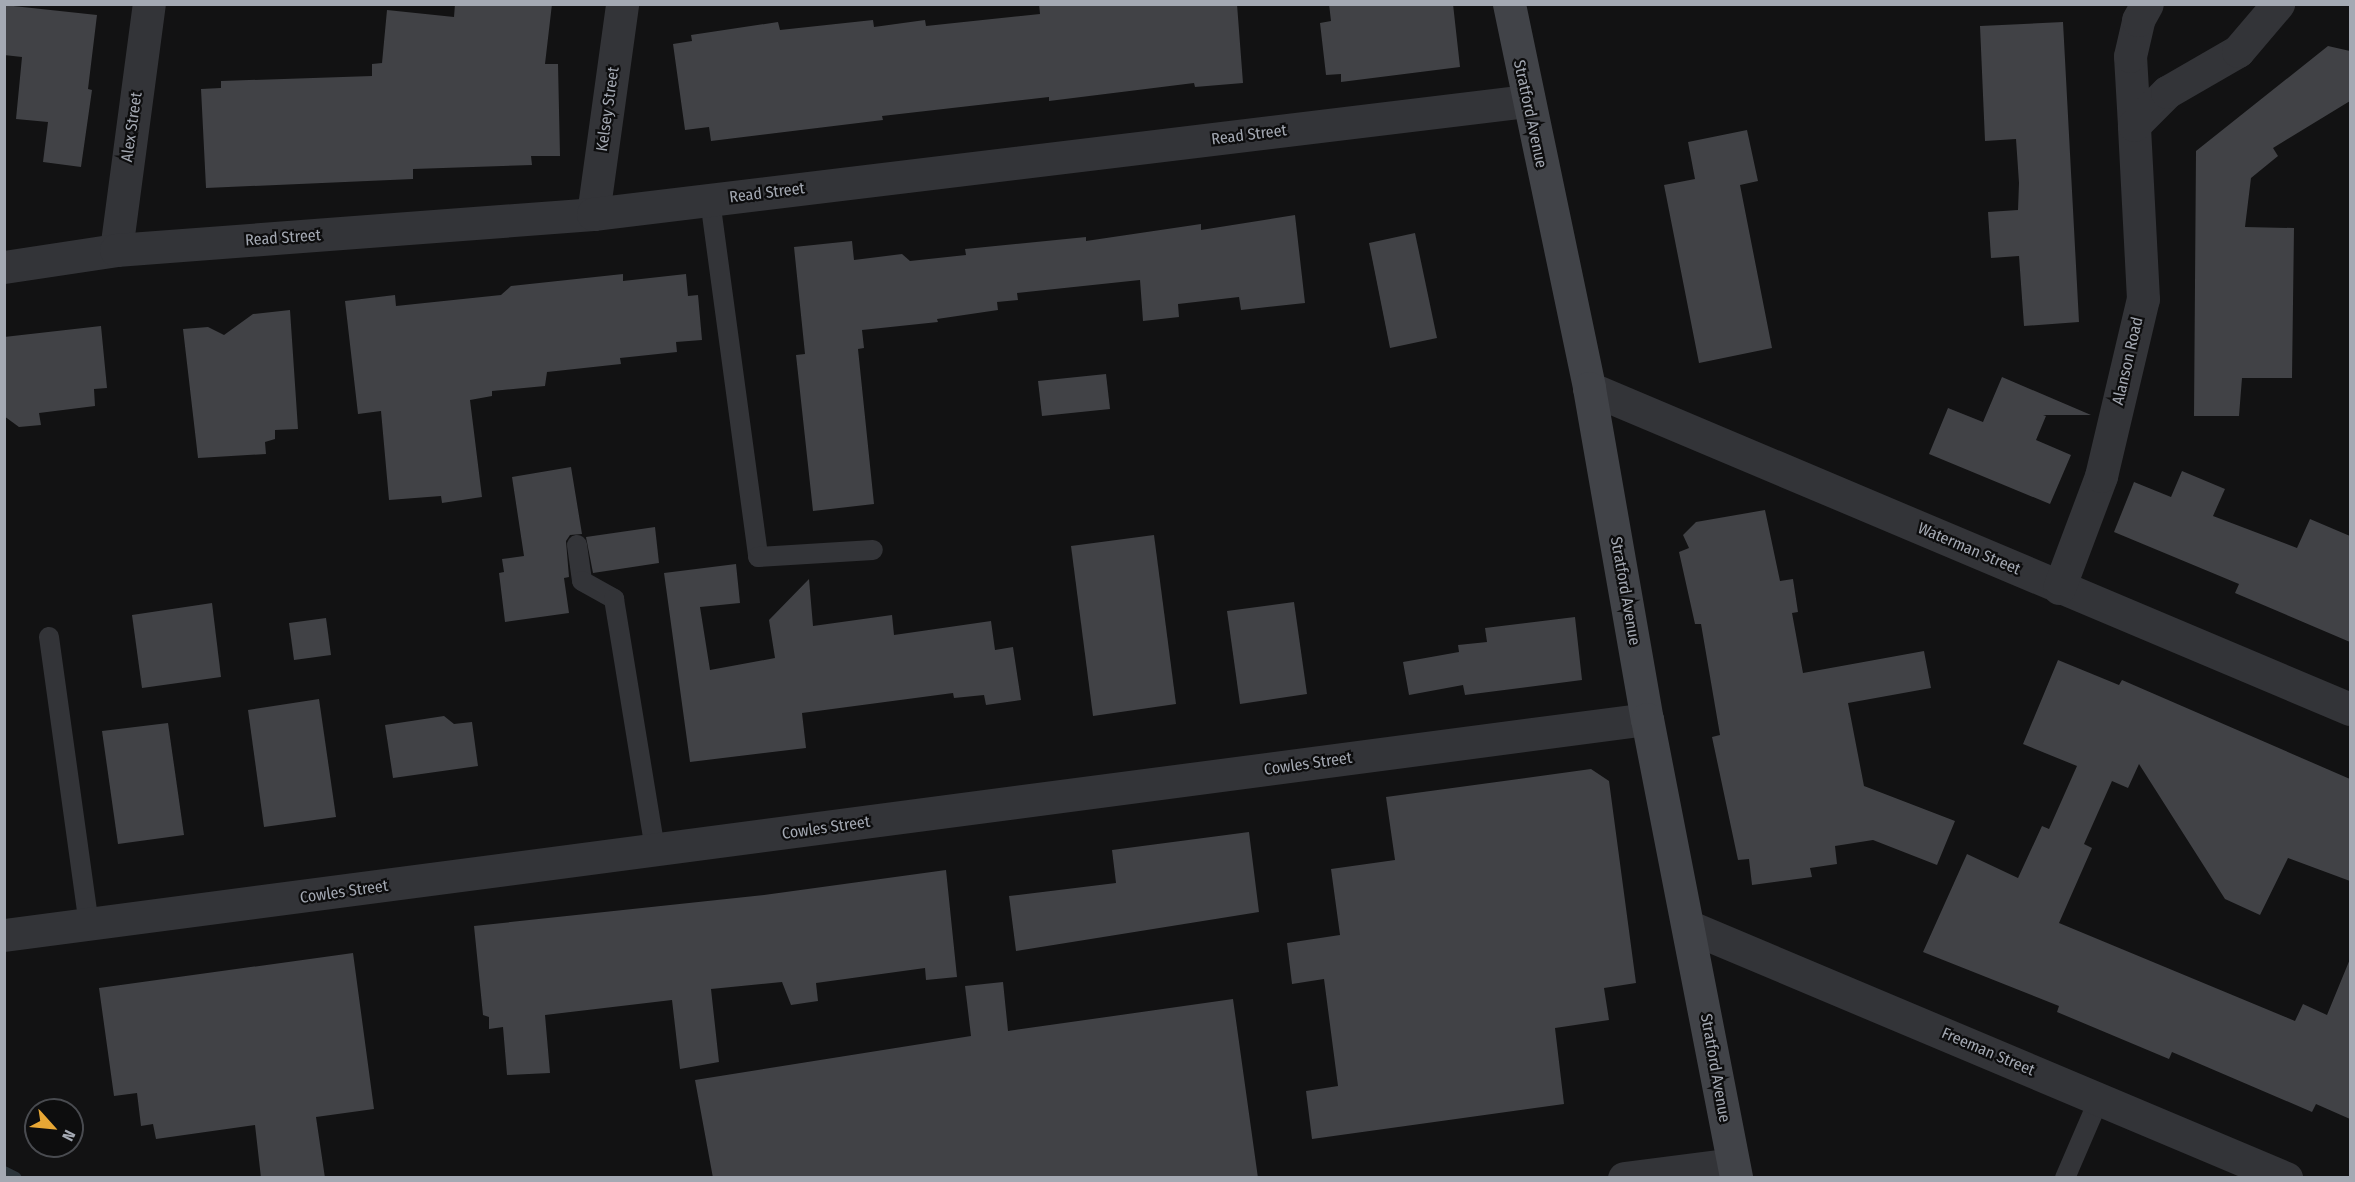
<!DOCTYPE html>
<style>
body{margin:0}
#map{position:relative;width:2355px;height:1182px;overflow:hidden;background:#121213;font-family:"Fira Sans Condensed",sans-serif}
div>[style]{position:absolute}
.stream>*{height:12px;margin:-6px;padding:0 6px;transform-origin:6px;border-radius:6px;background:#2c353b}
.building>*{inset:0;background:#414246}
.lane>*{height:20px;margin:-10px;padding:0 10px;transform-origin:10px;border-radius:10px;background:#333438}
.street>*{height:33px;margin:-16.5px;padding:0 16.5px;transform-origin:16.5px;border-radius:16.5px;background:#333438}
.secondary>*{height:33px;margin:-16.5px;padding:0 16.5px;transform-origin:16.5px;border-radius:16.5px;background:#414348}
span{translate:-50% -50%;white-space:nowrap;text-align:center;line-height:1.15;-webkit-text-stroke:4.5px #0d0d0e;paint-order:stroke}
.street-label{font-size:16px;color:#a4a9b3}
.frame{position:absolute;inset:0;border:6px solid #a4a9b3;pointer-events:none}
.north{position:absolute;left:24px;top:1098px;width:60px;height:60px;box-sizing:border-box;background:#0d0d0e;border:2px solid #494b50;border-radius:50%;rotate:117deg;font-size:16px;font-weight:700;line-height:24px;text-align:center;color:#a4a9b3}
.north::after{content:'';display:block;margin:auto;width:21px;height:27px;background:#e8a735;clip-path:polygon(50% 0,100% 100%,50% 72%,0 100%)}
</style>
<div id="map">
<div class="stream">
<i style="left:4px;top:1172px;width:13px;rotate:27deg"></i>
</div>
<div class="building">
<i style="clip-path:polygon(455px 4px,552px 4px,545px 64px,558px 64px,560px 156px,531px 156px,532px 165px,413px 169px,413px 179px,206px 188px,201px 89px,221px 88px,221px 81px,372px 76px,372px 64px,382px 63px,387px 10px,454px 17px)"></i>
<i style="clip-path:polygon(1039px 4px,1237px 4px,1243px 83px,1195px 87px,1194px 83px,1049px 101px,1049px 97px,882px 116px,883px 120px,711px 141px,709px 127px,685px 130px,673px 44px,692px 41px,691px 35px,778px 22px,780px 30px,873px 20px,874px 27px,925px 20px,926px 26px,1040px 14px)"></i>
<i style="clip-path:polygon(1329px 4px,1453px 4px,1460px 67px,1341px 82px,1341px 74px,1326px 75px,1320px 23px,1331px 21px)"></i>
<i style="clip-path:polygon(4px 5px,97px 15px,88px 89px,92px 90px,81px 167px,43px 162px,48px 122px,16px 119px,22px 57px,4px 55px)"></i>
<i style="clip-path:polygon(2063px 22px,2079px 322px,2024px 326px,2019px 256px,1991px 258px,1988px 212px,2018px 210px,2019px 183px,2016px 139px,1985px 141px,1980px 26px)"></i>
<i style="clip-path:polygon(2328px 46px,2350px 51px,2350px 101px,2273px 148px,2278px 156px,2251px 178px,2245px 227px,2294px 228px,2292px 378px,2242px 378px,2239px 416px,2194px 416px,2196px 151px)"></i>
<i style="clip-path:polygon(1747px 130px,1758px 181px,1740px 185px,1772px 348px,1699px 363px,1664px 185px,1695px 179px,1688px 142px)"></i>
<i style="clip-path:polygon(1295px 215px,1305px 303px,1241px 310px,1239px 297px,1178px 304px,1179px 317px,1143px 321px,1140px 280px,1017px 293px,1018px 300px,997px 302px,998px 310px,937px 319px,938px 322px,862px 330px,864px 348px,858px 349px,874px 504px,813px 511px,796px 355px,805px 354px,794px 247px,852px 241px,854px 260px,902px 254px,910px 261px,966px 255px,965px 249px,1086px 237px,1086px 241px,1201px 224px,1201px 230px)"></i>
<i style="clip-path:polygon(1415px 233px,1437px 338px,1390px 348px,1369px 243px)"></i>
<i style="clip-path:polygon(623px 274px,623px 281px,686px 274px,688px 296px,698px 295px,702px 340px,676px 342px,677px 352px,620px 358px,621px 364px,547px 372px,545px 386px,492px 391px,492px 396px,470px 400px,482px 497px,442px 503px,441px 496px,389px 500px,381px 411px,358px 414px,345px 301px,395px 295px,396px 306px,501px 295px,511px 286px)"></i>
<i style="clip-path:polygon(290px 310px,298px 429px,275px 430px,275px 439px,265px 442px,266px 454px,198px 458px,183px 329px,208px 327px,224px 335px,253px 314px)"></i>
<i style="clip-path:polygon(101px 326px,107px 388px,94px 389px,95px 406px,39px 413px,41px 425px,19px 427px,4px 416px,4px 337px)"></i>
<i style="clip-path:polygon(1106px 374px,1110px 409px,1042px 416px,1038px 381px)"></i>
<i style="clip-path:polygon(2002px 377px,2091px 415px,2043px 415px,2046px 416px,2036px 440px,2071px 455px,2050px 504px,1929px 454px,1948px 408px,1983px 422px)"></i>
<i style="clip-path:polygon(571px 467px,582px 534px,570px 535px,566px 541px,569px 577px,564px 578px,569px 613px,505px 622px,499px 573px,504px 572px,502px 559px,524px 556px,512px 477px)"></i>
<i style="clip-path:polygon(2182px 471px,2225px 489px,2213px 516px,2297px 548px,2310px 519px,2350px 536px,2350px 642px,2235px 593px,2239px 584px,2114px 532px,2134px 482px,2171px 497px)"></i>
<i style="clip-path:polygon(1765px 510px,1780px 581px,1793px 579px,1798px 612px,1792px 613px,1803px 673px,1924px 651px,1931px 688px,1848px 703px,1864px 786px,1955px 821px,1937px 865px,1873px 840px,1835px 846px,1837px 864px,1810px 868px,1812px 877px,1752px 885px,1749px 859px,1738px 860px,1712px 737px,1720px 735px,1701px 624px,1695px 624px,1679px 552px,1689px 548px,1683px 535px,1696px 522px)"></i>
<i style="clip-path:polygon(655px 527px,659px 563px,593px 573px,586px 537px)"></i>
<i style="clip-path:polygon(1154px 535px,1176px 704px,1093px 716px,1071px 546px)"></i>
<i style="clip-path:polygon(736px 564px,740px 603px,700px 607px,710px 670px,775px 658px,769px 620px,809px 579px,813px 626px,892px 615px,894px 635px,991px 621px,995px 650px,1013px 647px,1021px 700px,986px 705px,984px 695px,954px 698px,953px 693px,802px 713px,806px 748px,690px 762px,664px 573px)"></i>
<i style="clip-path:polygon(1294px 602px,1307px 694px,1240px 704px,1227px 611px)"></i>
<i style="clip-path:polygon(212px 603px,221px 677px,142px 688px,132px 615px)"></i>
<i style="clip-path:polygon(1575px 617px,1582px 680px,1465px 695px,1463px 685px,1409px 695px,1403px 662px,1459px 652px,1458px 645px,1487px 642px,1485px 628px)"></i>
<i style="clip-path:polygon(326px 618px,331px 655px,294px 660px,289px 623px)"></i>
<i style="clip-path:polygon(2058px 660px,2119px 685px,2122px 680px,2350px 779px,2350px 881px,2288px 858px,2260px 915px,2225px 899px,2139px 764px,2128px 788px,2112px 781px,2084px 844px,2092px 848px,2059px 923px,2295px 1021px,2303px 1004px,2327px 1015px,2350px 959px,2350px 1119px,2316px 1104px,2312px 1112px,2172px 1052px,2169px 1059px,2057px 1012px,2059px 1006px,1923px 952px,1967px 854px,2018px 878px,2042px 826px,2049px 829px,2077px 766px,2023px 744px)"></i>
<i style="clip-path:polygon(319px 699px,336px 817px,264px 827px,248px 710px)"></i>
<i style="clip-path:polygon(444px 716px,454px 724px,472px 722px,478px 766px,393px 778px,385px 725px)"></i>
<i style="clip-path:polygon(168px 723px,184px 835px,118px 844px,102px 731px)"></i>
<i style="clip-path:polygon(1591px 769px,1609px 781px,1636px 983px,1604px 988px,1609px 1020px,1555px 1028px,1564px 1104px,1312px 1139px,1306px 1091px,1338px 1086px,1324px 979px,1292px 984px,1287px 943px,1340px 935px,1331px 869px,1395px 860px,1386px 797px)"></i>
<i style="clip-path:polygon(1249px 832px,1259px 912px,1016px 951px,1009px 896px,1116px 883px,1112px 850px)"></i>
<i style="clip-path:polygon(946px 870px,957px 977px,926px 980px,925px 968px,816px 983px,818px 1001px,791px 1005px,782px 982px,711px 989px,719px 1062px,680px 1069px,672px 1000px,545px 1015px,550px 1073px,507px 1075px,503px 1027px,489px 1029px,489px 1017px,483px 1015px,474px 926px,764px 895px)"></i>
<i style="clip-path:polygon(353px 953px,374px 1109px,316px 1117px,325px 1178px,261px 1178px,255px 1125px,156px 1139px,153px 1124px,141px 1126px,137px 1093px,114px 1096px,99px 988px)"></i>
<i style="clip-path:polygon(1003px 982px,1008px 1031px,1233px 999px,1258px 1178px,713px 1178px,695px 1080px,971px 1036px,965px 986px)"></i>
</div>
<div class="lane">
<i style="left:710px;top:200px;width:360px;rotate:82.3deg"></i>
<i style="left:758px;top:557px;width:115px;rotate:-3.5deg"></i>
<i style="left:577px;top:545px;width:36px;rotate:82deg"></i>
<i style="left:582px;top:581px;width:37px;rotate:29deg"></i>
<i style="left:614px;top:599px;width:254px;rotate:80.7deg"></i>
<i style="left:49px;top:637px;width:292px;rotate:82.1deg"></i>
<i style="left:2065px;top:1178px;width:86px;rotate:-66.7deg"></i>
</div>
<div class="street">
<i style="left:2134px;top:125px;width:69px;rotate:-93.3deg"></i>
<i style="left:2130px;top:56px;width:37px;rotate:-77deg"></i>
<i style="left:2138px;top:20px;width:18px;rotate:-61deg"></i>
<i style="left:593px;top:214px;width:212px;rotate:-82.1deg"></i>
<i style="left:116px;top:250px;width:248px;rotate:-82.4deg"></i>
<i style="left:4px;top:267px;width:113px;rotate:-8.6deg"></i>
<i style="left:116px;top:250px;width:478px;rotate:-4.3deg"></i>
<i style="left:593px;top:214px;width:941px;rotate:-6.9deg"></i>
<i style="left:1589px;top:388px;width:826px;rotate:22.87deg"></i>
<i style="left:2059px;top:588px;width:120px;rotate:-69.4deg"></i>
<i style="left:2101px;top:476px;width:182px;rotate:-76.7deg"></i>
<i style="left:2143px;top:299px;width:174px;rotate:-93deg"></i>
<i style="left:2134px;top:125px;width:47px;rotate:-45deg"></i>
<i style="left:2167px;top:92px;width:82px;rotate:-30deg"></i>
<i style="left:2238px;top:51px;width:62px;rotate:-49.6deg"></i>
<i style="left:1690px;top:927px;width:647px;rotate:22.84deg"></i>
<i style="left:4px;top:935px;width:1657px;rotate:-7.49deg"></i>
<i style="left:1624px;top:1178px;width:110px;rotate:-7.3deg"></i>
</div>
<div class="secondary">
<i style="left:1509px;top:4px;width:392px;rotate:78.2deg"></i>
<i style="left:1589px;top:388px;width:336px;rotate:80.1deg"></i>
<i style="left:1647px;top:719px;width:468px;rotate:79deg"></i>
</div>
<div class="street-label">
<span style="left:608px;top:109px;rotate:-82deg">Kelsey Street</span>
<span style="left:1530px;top:114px;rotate:78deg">Stratford Avenue</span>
<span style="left:132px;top:127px;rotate:-82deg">Alex Street</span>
<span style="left:1249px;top:135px;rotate:-7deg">Read Street</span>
<span style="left:767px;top:193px;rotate:-7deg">Read Street</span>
<span style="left:283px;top:238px;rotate:-4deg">Read Street</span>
<span style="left:2128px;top:361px;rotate:-77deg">Alanson Road</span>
<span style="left:1969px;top:549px;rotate:23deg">Waterman Street</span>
<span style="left:1625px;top:591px;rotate:80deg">Stratford Avenue</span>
<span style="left:1308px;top:764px;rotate:-8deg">Cowles Street</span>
<span style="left:826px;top:828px;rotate:-8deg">Cowles Street</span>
<span style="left:344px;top:892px;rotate:-8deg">Cowles Street</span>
<span style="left:1988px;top:1052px;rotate:23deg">Freeman Street</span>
<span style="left:1715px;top:1068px;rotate:80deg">Stratford Avenue</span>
</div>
<div class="frame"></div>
<div class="north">N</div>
</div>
